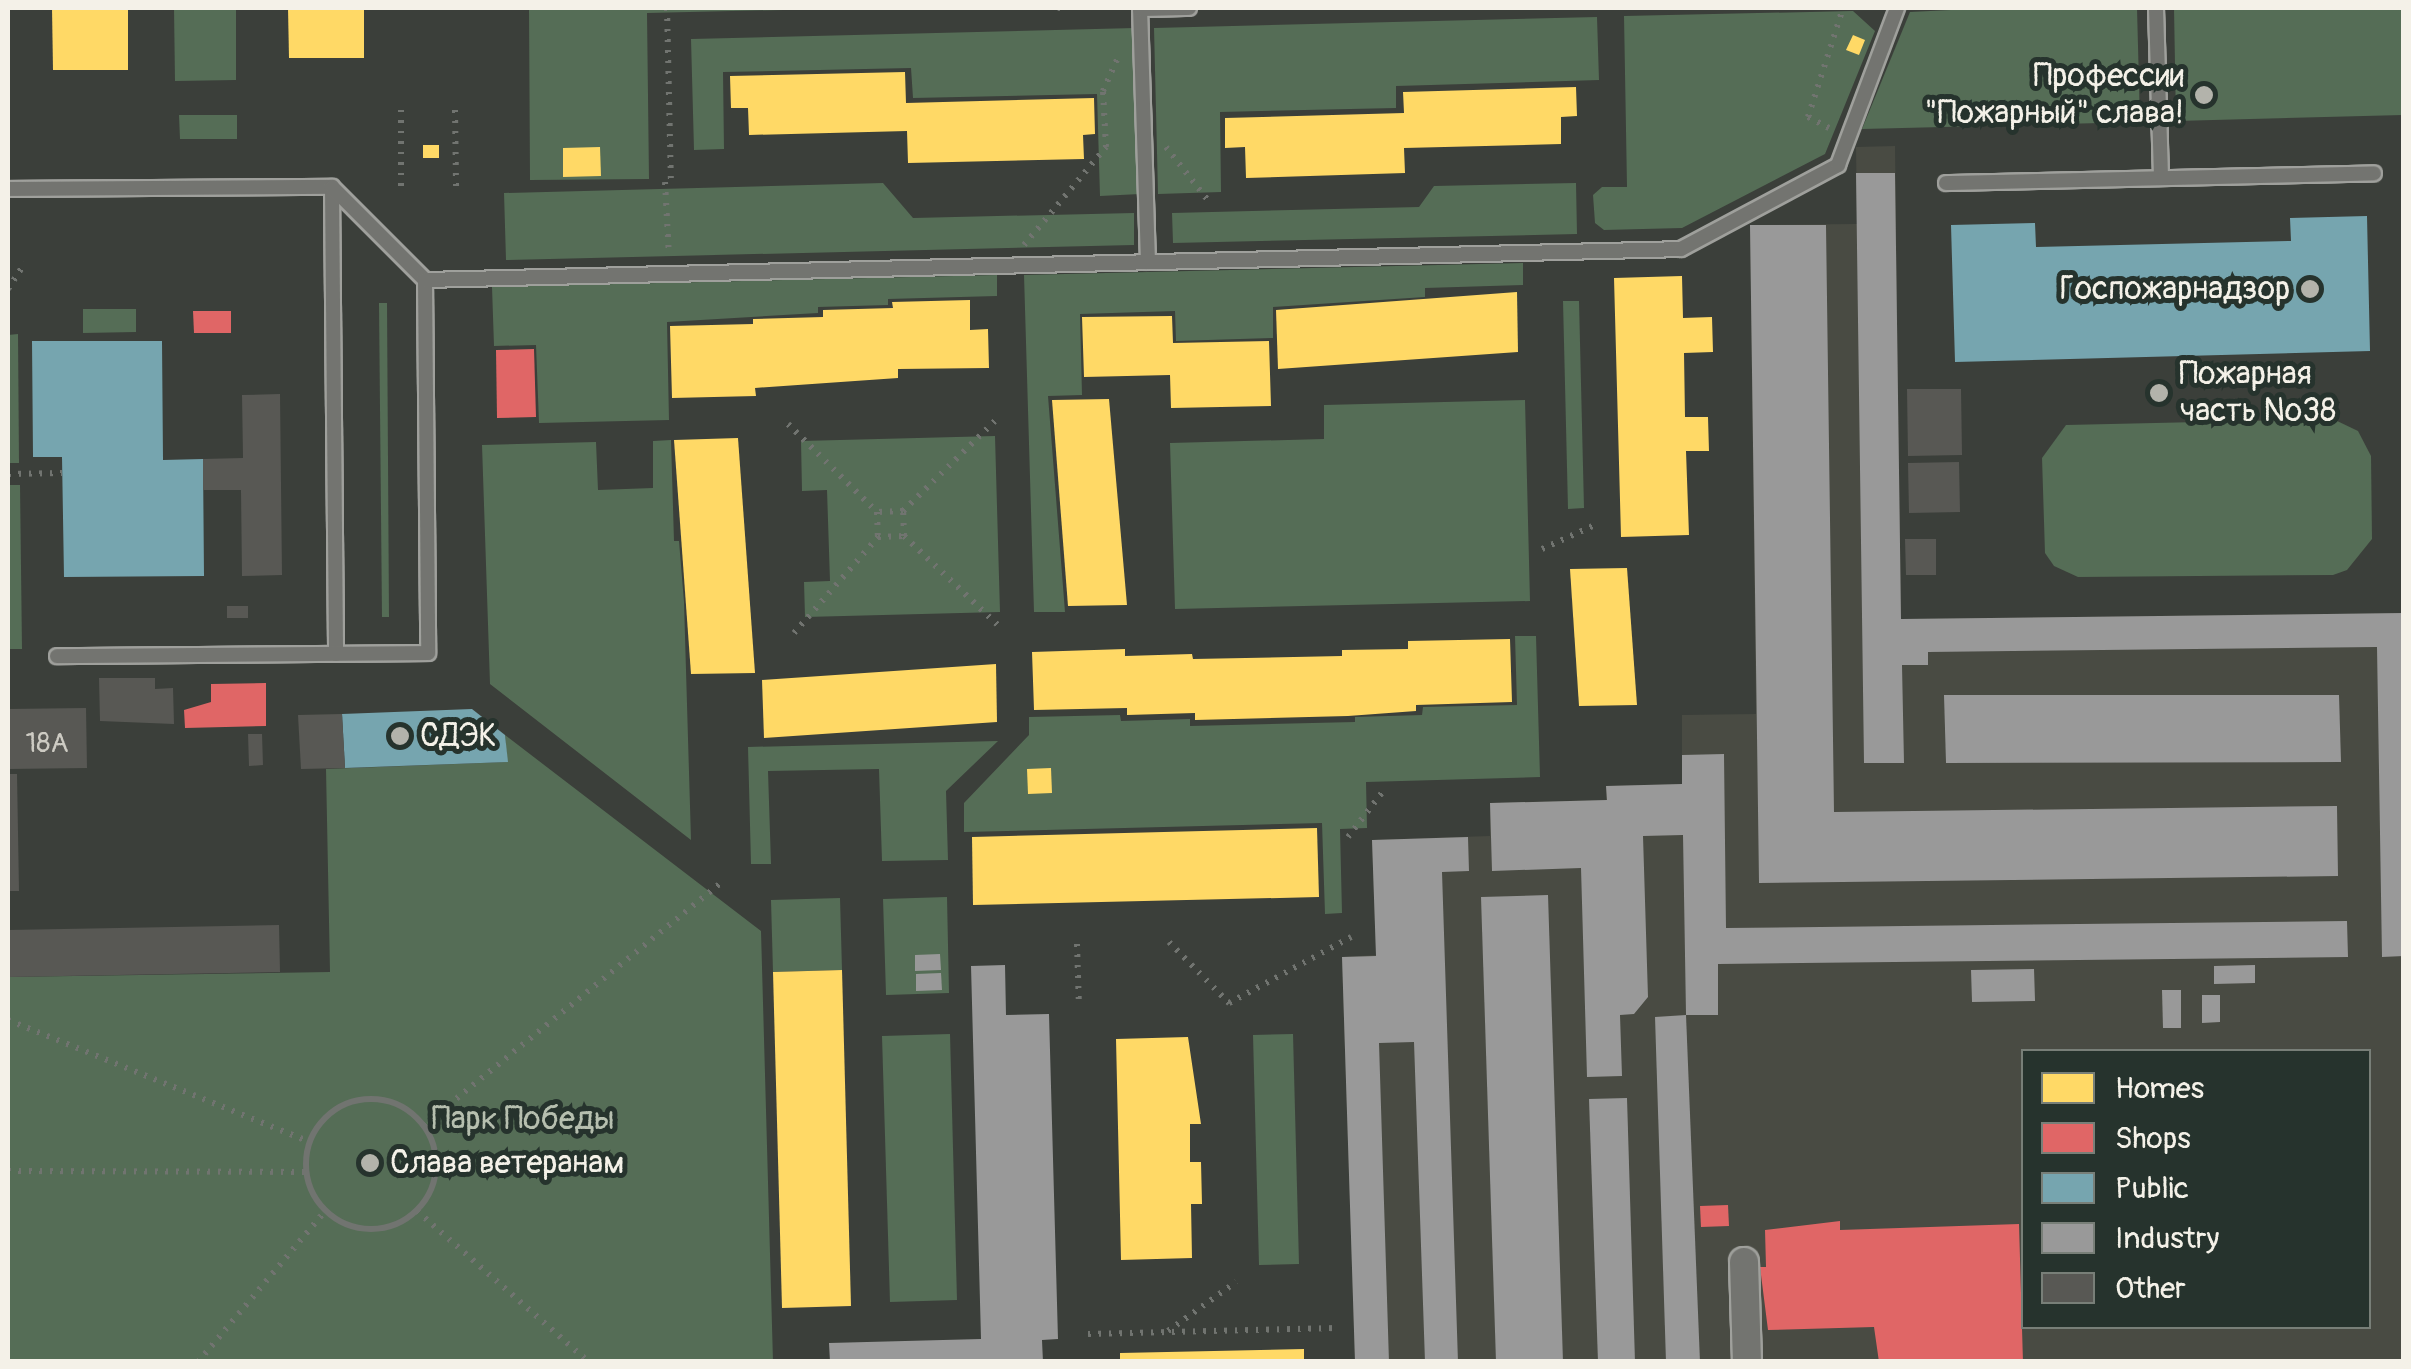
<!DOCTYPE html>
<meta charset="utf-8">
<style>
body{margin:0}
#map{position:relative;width:2411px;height:1369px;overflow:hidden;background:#3b3f3a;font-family:Pangolin,sans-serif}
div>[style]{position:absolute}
.built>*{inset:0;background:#494b43}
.green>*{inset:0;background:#556d56}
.homes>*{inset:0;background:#ffd966}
.shops>*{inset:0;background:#e06666}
.public>*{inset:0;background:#76a5af}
.industry>*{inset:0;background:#999}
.building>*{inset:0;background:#585854}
.path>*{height:6px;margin-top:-3px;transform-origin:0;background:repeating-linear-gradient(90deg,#717470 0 2.5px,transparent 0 10.5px)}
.path>.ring{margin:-3px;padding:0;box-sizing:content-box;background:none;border:6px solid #717470;border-radius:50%}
.roads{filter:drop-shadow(2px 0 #9fa09c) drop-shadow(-2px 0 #9fa09c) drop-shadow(0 2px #9fa09c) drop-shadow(0 -2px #9fa09c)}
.lane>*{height:14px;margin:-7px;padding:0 7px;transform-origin:7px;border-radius:7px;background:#737470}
.street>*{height:28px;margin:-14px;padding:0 14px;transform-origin:14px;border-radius:14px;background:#737470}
.dots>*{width:28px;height:28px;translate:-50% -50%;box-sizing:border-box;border:5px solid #26332d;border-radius:50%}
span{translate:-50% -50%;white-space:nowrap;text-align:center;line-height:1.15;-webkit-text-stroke:10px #26332d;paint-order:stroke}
.number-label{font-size:28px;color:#cdcbc3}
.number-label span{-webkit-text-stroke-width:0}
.poi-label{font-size:32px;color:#f4f1e8}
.right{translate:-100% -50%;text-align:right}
.left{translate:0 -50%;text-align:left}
.park-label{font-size:32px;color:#b6bfaf}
.frame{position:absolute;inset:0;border:10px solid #f4f1e8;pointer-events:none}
.legend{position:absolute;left:2021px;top:1049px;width:350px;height:280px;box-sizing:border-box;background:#26332d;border:2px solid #787f78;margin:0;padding:12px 18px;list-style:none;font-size:30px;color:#f4f1e8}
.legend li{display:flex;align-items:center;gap:20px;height:50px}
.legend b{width:50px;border:2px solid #787f78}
</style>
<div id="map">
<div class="built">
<i style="clip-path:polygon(evenodd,1895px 146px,1901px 619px,2403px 613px,2403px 1361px,1355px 1361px,1342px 957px,1376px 955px,1372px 840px,1490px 836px,1490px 803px,1606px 800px,1606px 786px,1682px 784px,1682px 715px,1756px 714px,1750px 225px,1857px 224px,1856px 147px,1895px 146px,2024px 1052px,2368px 1052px,2368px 1326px,2024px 1326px,2024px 1052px)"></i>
</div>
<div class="green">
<i style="clip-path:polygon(174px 8px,236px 8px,236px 80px,175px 81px)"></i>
<i style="clip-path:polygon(529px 8px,869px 8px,647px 13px,649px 179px,530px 180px)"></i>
<i style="clip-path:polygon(1991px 8px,2137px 8px,2140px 122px,1862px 129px,1910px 12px)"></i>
<i style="clip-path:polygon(2174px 8px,2403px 8px,2403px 115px,2176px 121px)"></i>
<i style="clip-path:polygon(1853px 11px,1875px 31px,1825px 154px,1682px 228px,1604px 230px,1595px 223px,1593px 195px,1602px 187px,1627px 187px,1624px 16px)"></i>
<i style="clip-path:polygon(1597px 17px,1599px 80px,1396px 86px,1396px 108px,1220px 112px,1221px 192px,1158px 194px,1154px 28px)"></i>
<i style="clip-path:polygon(1135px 28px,1140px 194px,1100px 196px,1097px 94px,913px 98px,911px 68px,723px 72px,724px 149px,694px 150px,691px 39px)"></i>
<i style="clip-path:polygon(179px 115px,237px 115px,237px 139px,180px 139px)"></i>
<i style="clip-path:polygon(883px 183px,913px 218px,1134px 213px,1134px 245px,506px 260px,504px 193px)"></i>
<i style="clip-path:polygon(1576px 183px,1577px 234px,1173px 243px,1172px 213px,1419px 207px,1434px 186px)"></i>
<i style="clip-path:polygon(1523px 263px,1523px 285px,1425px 288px,1425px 297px,1273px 307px,1273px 338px,1176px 341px,1175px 311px,1080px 314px,1082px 395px,1048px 396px,1065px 612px,1034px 612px,1024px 275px)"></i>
<i style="clip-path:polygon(997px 275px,997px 296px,888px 299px,888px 305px,818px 307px,818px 313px,667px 322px,669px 420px,539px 423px,536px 345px,494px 346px,492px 287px)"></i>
<i style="clip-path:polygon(1563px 301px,1579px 301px,1584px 508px,1568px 509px)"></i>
<i style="clip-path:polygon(379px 303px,387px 303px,389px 617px,382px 617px)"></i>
<i style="clip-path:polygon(83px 309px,136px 309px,136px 332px,83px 333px)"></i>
<i style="clip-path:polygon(18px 334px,19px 463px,8px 463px,8px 335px)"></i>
<i style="clip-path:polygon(1525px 400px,1530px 601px,1175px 609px,1170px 443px,1324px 439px,1324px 405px)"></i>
<i style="clip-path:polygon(2333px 419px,2358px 431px,2371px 456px,2372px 539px,2347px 570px,2333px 575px,2078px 577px,2054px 566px,2045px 553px,2042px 458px,2066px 425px)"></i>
<i style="clip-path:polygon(995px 436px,1000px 612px,805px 617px,804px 582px,830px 581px,827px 490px,802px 491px,801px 441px)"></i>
<i style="clip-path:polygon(671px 440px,674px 541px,679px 541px,684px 602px,691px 840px,490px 684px,482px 445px,596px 442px,598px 490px,653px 488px,653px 441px)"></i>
<i style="clip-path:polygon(8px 485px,20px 485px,22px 649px,8px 649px)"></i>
<i style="clip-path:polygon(1515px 636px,1536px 636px,1540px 777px,1366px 782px,1367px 828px,1340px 829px,1342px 913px,1325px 914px,1322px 823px,964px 832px,964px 803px,1029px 735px,1029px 717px,1120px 715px,1121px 721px,1190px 719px,1190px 726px,1355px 722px,1355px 717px,1422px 715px,1423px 707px,1517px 705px)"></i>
<i style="clip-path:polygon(505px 735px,761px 931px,773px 1361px,8px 1361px,8px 977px,330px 972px,326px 769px,507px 762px)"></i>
<i style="clip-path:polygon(998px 741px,946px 791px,948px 860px,882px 861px,879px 769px,768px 771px,771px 864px,751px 864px,748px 747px)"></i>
<i style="clip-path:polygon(947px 897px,949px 993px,886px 995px,883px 899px)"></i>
<i style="clip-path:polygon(840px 898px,842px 970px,773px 972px,771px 900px)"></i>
<i style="clip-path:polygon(950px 1034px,957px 1300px,890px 1302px,882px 1036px)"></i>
<i style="clip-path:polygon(1293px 1034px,1299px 1264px,1259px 1265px,1253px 1035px)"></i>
</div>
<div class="homes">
<i style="clip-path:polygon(52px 8px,128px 8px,128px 70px,53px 70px)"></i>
<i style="clip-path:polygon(288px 8px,364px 8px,364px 58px,289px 58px)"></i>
<i style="clip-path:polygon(1853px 35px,1865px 40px,1859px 55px,1846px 50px)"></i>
<i style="clip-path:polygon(905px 72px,906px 103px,1094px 98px,1095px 134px,1083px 135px,1084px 159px,908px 163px,907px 131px,749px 135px,748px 108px,731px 108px,730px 76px)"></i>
<i style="clip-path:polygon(1576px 87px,1577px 116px,1561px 117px,1561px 144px,1404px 148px,1405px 173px,1246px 178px,1245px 147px,1225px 148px,1225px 118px,1404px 113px,1403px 92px)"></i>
<i style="clip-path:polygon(423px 145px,439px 145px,439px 158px,423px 158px)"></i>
<i style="clip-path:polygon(600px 147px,601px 176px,563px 177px,563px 148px)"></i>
<i style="clip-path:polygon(1682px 276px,1683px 318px,1712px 317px,1713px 352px,1684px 353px,1685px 417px,1708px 417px,1709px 451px,1686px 451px,1689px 535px,1621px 537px,1614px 278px)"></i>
<i style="clip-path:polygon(1517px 292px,1518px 352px,1278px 369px,1276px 310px)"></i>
<i style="clip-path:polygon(970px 300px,970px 330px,988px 329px,989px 368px,898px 369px,898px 378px,755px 388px,756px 396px,672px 398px,670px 326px,753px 324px,753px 319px,823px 317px,823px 310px,893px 308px,892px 302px)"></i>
<i style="clip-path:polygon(1172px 316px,1173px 343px,1269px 341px,1271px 406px,1171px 408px,1170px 375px,1084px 377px,1082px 317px)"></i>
<i style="clip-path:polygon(1109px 399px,1127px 605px,1068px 606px,1052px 400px)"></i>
<i style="clip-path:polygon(738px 438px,755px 673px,691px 674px,674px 440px)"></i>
<i style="clip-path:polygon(1627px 568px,1637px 705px,1579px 706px,1570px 569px)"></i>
<i style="clip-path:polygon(1510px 639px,1512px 702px,1416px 705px,1416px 711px,1348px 716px,1195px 720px,1195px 713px,1127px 715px,1127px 708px,1034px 710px,1032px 652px,1125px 649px,1125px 656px,1192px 654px,1193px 659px,1342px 656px,1342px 650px,1408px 649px,1408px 641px)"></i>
<i style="clip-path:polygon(996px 664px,997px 722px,764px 738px,762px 680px)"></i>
<i style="clip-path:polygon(1051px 768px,1052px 793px,1028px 794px,1027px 769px)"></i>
<i style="clip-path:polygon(1317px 828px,1319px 897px,973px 905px,972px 837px)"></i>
<i style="clip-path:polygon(842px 970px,851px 1306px,782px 1308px,773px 972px)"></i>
<i style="clip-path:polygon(1188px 1037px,1201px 1124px,1190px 1124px,1190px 1162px,1201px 1162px,1202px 1204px,1191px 1204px,1192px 1258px,1121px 1260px,1116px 1039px)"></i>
<i style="clip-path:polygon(1304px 1349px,1304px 1362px,1120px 1362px,1120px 1353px)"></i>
</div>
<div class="shops">
<i style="clip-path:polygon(193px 311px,231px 311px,231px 333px,194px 333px)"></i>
<i style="clip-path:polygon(534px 349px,536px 417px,497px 418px,496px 350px)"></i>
<i style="clip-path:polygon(266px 683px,266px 726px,185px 728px,184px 710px,211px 702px,211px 684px)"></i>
<i style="clip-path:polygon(1728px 1205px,1729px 1226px,1701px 1227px,1700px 1206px)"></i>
<i style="clip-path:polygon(1840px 1221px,1840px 1230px,2019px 1224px,2023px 1362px,1879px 1362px,1874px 1327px,1768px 1330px,1760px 1267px,1766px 1267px,1765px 1230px)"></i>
</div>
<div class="public">
<i style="clip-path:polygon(2367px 216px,2370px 351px,1955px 362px,1951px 225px,2035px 223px,2036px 247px,2291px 241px,2290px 218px)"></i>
<i style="clip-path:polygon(32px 341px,162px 341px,163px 460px,203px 459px,204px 576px,64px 577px,62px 457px,33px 457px)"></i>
<i style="clip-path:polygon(472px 709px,505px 735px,508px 762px,345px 768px,342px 714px)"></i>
</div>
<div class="industry">
<i style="clip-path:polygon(1856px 173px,1895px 173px,1901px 619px,2404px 613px,2404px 956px,2382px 957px,2377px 647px,1928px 652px,1928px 665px,1902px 665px,1904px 763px,1864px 763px)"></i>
<i style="clip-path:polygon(1750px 225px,1826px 225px,1834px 812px,2337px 806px,2338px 876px,1759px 883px)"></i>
<i style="clip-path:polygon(1944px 695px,2339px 695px,2341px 762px,1946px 763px)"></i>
<i style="clip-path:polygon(1724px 754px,1726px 928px,2347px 921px,2348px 957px,1718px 964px,1718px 1015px,1686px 1015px,1683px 835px,1643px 836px,1648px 997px,1634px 1014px,1620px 1015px,1622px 1076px,1587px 1077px,1581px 868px,1492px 871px,1490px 803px,1607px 800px,1606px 786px,1682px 784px,1682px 755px)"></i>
<i style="clip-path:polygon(1468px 837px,1469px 871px,1442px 872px,1458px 1362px,1425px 1362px,1414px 1042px,1379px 1043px,1389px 1362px,1355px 1362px,1342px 957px,1376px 956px,1372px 840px)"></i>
<i style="clip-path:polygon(1548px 895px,1563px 1362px,1496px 1362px,1481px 897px)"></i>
<i style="clip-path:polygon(940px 954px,941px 970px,915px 971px,915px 955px)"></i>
<i style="clip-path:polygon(1005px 965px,1006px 1015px,1049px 1014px,1058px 1339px,1042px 1340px,1043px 1362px,830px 1362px,829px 1343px,981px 1339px,971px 966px)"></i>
<i style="clip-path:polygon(2255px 965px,2255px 983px,2214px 984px,2214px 966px)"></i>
<i style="clip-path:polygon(2034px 969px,2035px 1001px,1972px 1002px,1971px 970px)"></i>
<i style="clip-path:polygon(941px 973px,942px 990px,916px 991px,916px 974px)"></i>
<i style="clip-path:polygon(2162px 990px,2181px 990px,2181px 1028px,2163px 1028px)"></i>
<i style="clip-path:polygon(2202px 995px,2220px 995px,2220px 1022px,2202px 1023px)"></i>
<i style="clip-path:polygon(1686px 1015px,1700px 1362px,1666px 1362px,1655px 1017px)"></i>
<i style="clip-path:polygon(1627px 1098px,1635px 1362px,1598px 1362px,1589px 1099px)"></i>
</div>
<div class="building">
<i style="clip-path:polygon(1907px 389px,1961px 389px,1962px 455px,1908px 456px)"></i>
<i style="clip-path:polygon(280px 394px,282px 575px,242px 576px,241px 490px,203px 490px,203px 459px,243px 458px,242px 395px)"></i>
<i style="clip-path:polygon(1959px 462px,1960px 512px,1909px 513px,1908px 463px)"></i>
<i style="clip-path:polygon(1905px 539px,1936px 539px,1936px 575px,1906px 575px)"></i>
<i style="clip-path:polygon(227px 606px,248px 606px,248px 618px,227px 618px)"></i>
<i style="clip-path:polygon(99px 678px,155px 678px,155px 689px,173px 688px,174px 724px,100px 721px)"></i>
<i style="clip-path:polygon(86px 708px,87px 768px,8px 769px,8px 709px)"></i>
<i style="clip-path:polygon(342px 714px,345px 768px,301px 769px,298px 715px)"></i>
<i style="clip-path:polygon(248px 734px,262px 734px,263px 765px,249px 766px)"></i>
<i style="clip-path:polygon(8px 774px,17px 774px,19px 891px,8px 891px)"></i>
<i style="clip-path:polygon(279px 925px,280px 972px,8px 977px,8px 930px)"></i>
</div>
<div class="path">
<i style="left:667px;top:8px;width:172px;rotate:88.7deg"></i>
<i style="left:1060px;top:8px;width:3px;rotate:72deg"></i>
<i style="left:401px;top:110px;width:76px;rotate:90deg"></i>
<i style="left:455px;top:110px;width:76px;rotate:89.2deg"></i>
<i style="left:1829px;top:128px;width:24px;rotate:-152deg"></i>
<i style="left:1808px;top:117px;width:114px;rotate:-72.2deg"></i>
<i style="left:1166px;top:147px;width:73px;rotate:51.7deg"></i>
<i style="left:665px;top:182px;width:73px;rotate:86.9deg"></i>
<i style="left:1024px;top:245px;width:128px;rotate:-50.1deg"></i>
<i style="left:1106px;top:147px;width:56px;rotate:-93.1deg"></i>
<i style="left:1103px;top:91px;width:39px;rotate:-66deg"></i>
<i style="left:8px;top:289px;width:31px;rotate:-57deg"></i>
<i style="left:788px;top:424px;width:125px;rotate:44.7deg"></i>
<i style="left:8px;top:474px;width:54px;rotate:-1.1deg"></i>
<i style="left:903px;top:511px;width:132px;rotate:-44.4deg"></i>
<i style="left:904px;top:536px;width:25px;rotate:-92deg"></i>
<i style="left:903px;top:511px;width:26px;rotate:178deg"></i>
<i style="left:877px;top:512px;width:25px;rotate:88deg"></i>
<i style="left:878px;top:537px;width:26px;rotate:-2deg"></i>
<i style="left:904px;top:536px;width:134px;rotate:43.5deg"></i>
<i style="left:1542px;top:549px;width:58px;rotate:-24.4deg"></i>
<i style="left:794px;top:633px;width:128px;rotate:-48.8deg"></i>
<i style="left:1348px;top:837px;width:59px;rotate:-52.5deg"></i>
<i style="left:1169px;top:942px;width:86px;rotate:45.5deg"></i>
<i style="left:1229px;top:1003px;width:139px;rotate:-28.4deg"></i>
<i style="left:1077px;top:944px;width:63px;rotate:88.2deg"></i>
<i style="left:8px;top:1020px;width:326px;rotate:22deg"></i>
<i class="ring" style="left:306px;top:1099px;width:124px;height:124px"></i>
<i style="left:424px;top:1125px;width:386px;rotate:-39.2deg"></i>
<i style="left:8px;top:1171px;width:299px;rotate:0.2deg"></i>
<i style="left:417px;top:1211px;width:229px;rotate:41.3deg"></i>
<i style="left:1168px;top:1331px;width:84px;rotate:-35.8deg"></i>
<i style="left:1088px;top:1334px;width:249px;rotate:-1.4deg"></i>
<i style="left:198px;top:1362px;width:199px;rotate:-49.9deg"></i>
</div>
<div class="roads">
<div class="lane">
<i style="left:2156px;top:8px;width:170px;rotate:88.3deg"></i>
<i style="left:1946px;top:183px;width:428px;rotate:-1.3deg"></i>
<i style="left:332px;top:187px;width:467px;rotate:89.5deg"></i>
<i style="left:8px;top:189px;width:324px;rotate:-0.4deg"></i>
<i style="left:332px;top:187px;width:132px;rotate:45deg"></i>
<i style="left:425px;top:280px;width:373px;rotate:89.5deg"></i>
<i style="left:428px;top:653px;width:371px;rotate:179.5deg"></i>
<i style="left:1148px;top:262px;width:253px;rotate:-91.8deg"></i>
<i style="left:1140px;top:9px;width:49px;rotate:-1.2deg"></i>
<i style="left:425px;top:280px;width:1256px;rotate:-1.41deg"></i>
<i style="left:1681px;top:249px;width:178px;rotate:-28.1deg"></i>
<i style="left:1838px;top:165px;width:168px;rotate:-69.4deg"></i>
</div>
<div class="street">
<i style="left:1744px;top:1262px;width:100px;rotate:88.3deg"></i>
</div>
</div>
<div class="dots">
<i style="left:2204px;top:95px;background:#b3b3ab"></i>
<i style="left:2310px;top:289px;background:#b3b3ab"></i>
<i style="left:2159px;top:393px;background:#b3b3ab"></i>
<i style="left:400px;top:736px;background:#b3b3ab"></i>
<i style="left:370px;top:1163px;background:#b3b3ab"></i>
</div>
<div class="number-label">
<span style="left:47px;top:744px">18А</span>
</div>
<div class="poi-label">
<span class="right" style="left:2184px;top:95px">Профессии<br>"Пожарный" слава!</span>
<span class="right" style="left:2290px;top:289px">Госпожарнадзор</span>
<span class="left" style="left:2179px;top:393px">Пожарная<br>часть №38</span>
<span class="left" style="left:420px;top:736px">СДЭК</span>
<span class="left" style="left:390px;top:1163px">Слава ветеранам</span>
</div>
<div class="park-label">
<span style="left:523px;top:1119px">Парк Победы</span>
</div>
<div class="frame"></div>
<ul class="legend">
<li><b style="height:28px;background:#ffd966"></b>Homes</li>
<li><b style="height:28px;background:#e06666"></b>Shops</li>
<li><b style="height:28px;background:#76a5af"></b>Public</li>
<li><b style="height:28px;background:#999"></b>Industry</li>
<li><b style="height:28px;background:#585854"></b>Other</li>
</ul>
</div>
